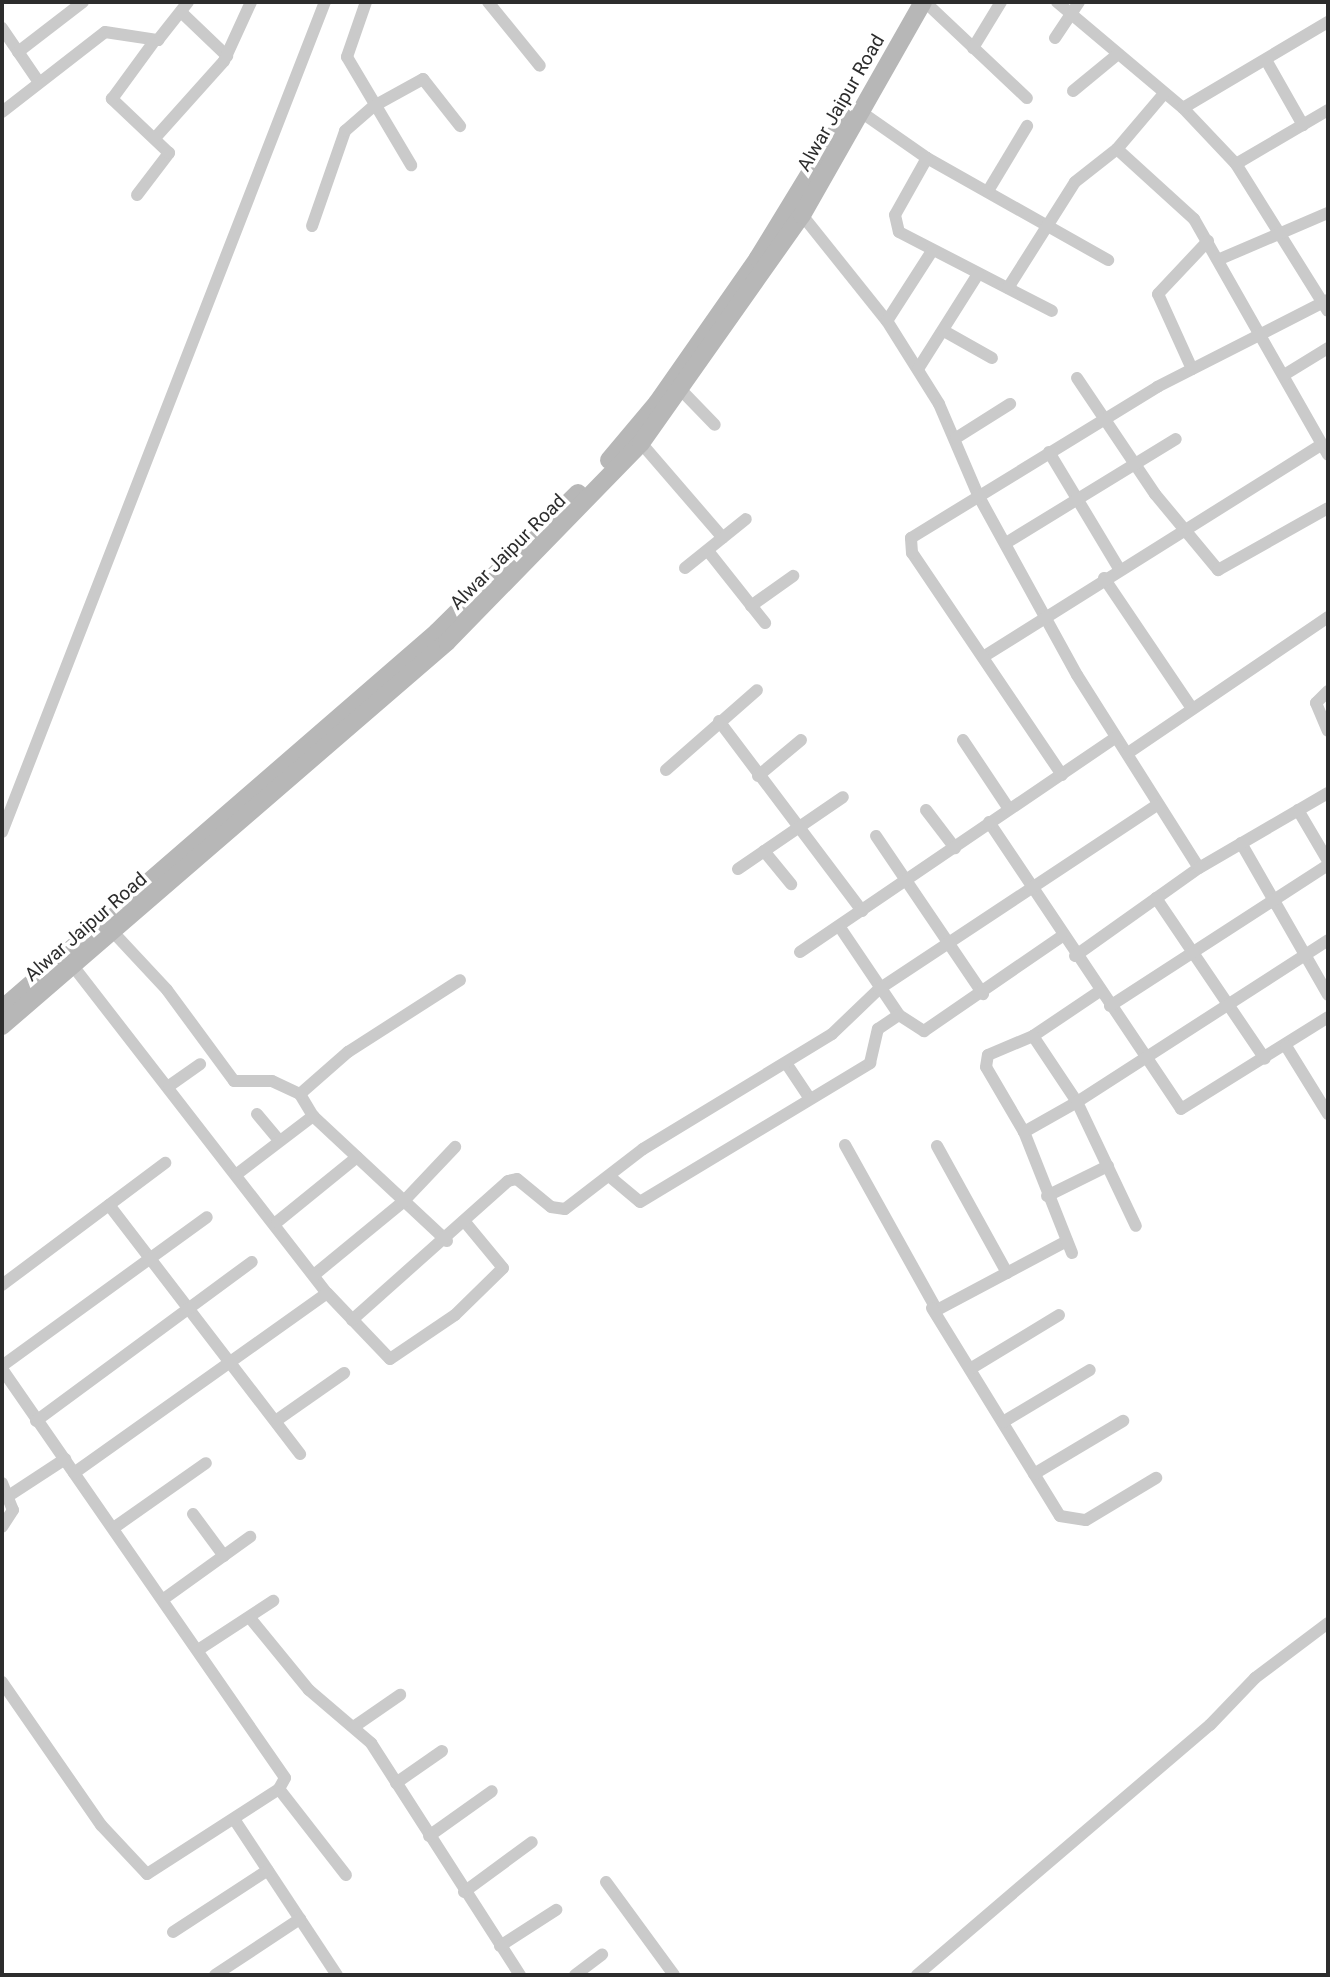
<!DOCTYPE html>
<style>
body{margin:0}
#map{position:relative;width:1330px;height:1977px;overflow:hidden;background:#fff;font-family:Roboto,sans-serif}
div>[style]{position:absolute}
.minor>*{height:12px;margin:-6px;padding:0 6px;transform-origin:6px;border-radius:6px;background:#cacaca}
.secondary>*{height:18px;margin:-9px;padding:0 9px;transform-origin:9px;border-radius:9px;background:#b7b7b7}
span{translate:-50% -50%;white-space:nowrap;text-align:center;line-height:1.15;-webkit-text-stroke:7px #fff;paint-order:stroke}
.street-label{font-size:19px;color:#2d2d2d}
.frame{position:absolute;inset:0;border:4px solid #2d2d2d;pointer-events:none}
</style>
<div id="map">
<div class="minor">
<i style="left:366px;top:2px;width:58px;rotate:109.1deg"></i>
<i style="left:347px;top:57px;width:126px;rotate:59.3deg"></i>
<i style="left:488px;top:2px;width:82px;rotate:50.9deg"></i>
<i style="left:925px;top:2px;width:140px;rotate:43.3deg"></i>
<i style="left:1057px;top:2px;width:165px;rotate:40.1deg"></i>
<i style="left:1183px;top:108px;width:77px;rotate:46.6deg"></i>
<i style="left:1236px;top:164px;width:173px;rotate:58deg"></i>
<i style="left:181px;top:12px;width:64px;rotate:43.7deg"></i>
<i style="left:2px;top:28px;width:64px;rotate:55.8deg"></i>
<i style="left:1055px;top:38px;width:43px;rotate:-56.3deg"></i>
<i style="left:973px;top:48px;width:54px;rotate:-58.7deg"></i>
<i style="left:18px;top:52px;width:82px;rotate:-37.6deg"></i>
<i style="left:1266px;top:60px;width:75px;rotate:60.4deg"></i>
<i style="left:1073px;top:91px;width:58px;rotate:-39.4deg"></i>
<i style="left:1183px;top:108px;width:169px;rotate:-30.7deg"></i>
<i style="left:2px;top:112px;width:130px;rotate:-37.8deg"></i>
<i style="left:105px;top:32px;width:54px;rotate:8.6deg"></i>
<i style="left:158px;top:40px;width:48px;rotate:-51.7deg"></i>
<i style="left:861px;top:112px;width:80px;rotate:34.9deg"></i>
<i style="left:927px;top:158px;width:208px;rotate:29.4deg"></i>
<i style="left:155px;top:138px;width:103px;rotate:-48.1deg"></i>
<i style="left:224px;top:61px;width:65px;rotate:-65.4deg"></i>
<i style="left:1117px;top:149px;width:104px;rotate:42.3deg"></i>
<i style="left:1194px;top:219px;width:271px;rotate:60.4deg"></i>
<i style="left:927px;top:158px;width:65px;rotate:119.3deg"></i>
<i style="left:895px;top:215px;width:17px;rotate:77deg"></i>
<i style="left:899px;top:232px;width:172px;rotate:27.3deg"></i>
<i style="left:1236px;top:164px;width:107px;rotate:-30.4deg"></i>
<i style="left:988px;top:191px;width:76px;rotate:-59deg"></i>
<i style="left:137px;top:195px;width:53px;rotate:-52.7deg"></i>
<i style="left:169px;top:153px;width:79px;rotate:-136.5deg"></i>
<i style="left:112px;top:99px;width:69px;rotate:-53.8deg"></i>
<i style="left:802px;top:215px;width:136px;rotate:51.3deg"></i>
<i style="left:887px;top:321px;width:98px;rotate:57.9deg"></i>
<i style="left:939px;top:404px;width:99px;rotate:66.8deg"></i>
<i style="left:978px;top:495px;width:205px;rotate:61.2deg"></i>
<i style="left:1077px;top:675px;width:228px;rotate:57.7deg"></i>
<i style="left:312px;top:226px;width:101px;rotate:-70.8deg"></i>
<i style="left:345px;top:131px;width:38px;rotate:-41deg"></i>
<i style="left:374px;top:106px;width:56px;rotate:-28.9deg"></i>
<i style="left:423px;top:79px;width:60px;rotate:51.8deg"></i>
<i style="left:1220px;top:259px;width:117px;rotate:-23.1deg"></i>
<i style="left:1008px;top:288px;width:125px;rotate:-57.7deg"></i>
<i style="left:1075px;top:182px;width:53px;rotate:-38.2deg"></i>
<i style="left:1117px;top:149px;width:70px;rotate:-49.7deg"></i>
<i style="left:887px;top:321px;width:83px;rotate:-57.3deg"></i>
<i style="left:944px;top:331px;width:55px;rotate:29.4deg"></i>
<i style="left:918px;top:369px;width:112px;rotate:-57.7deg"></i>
<i style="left:1192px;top:369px;width:82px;rotate:-114.4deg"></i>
<i style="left:1158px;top:294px;width:73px;rotate:-46.7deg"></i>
<i style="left:1284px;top:375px;width:52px;rotate:-31.5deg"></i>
<i style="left:1077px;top:378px;width:140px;rotate:56.1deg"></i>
<i style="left:1155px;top:494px;width:99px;rotate:50.3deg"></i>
<i style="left:1218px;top:570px;width:126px;rotate:-29.4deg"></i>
<i style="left:682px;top:391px;width:47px;rotate:45.9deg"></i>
<i style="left:956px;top:438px;width:64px;rotate:-32.2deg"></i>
<i style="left:641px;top:443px;width:125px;rotate:49.2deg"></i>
<i style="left:1049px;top:452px;width:138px;rotate:59deg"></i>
<i style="left:1006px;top:543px;width:199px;rotate:-31.5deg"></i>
<i style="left:708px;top:551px;width:92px;rotate:51.6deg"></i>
<i style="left:685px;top:568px;width:78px;rotate:-38.8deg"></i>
<i style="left:1104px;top:578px;width:156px;rotate:56deg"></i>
<i style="left:751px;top:606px;width:52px;rotate:-35.5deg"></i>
<i style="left:983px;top:657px;width:400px;rotate:-32.1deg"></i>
<i style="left:1328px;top:691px;width:17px;rotate:135deg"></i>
<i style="left:1316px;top:703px;width:30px;rotate:67deg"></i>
<i style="left:719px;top:721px;width:238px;rotate:53deg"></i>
<i style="left:963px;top:740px;width:83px;rotate:56.3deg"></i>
<i style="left:1128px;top:753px;width:242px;rotate:-34.2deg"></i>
<i style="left:666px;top:770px;width:121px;rotate:-41.3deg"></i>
<i style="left:1062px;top:775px;width:268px;rotate:-124deg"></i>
<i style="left:912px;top:553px;width:15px;rotate:-94deg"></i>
<i style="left:911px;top:538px;width:289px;rotate:-31.5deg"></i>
<i style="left:1157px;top:387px;width:192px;rotate:-27deg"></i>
<i style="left:758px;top:776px;width:56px;rotate:-39.9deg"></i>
<i style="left:926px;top:810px;width:48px;rotate:52.7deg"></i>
<i style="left:1298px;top:810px;width:59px;rotate:59.5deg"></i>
<i style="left:989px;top:822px;width:345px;rotate:56.2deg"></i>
<i style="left:1181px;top:1109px;width:173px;rotate:-32deg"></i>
<i style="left:2px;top:832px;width:891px;rotate:-68.74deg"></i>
<i style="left:876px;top:836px;width:191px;rotate:55.9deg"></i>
<i style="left:1241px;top:843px;width:175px;rotate:60.2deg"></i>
<i style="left:764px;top:851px;width:43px;rotate:50.7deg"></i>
<i style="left:738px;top:869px;width:127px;rotate:-34.4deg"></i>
<i style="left:1156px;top:898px;width:194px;rotate:55.9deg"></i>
<i style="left:839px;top:926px;width:107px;rotate:56deg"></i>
<i style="left:899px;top:1015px;width:30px;rotate:33deg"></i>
<i style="left:924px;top:1031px;width:166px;rotate:-34.5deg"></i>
<i style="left:113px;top:932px;width:79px;rotate:47deg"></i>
<i style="left:167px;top:990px;width:113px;rotate:53.6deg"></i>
<i style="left:234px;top:1081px;width:38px"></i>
<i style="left:272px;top:1081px;width:31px;rotate:25deg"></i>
<i style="left:800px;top:952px;width:381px;rotate:-34.2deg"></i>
<i style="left:1075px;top:956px;width:152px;rotate:-35.4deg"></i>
<i style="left:1199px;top:868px;width:149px;rotate:-30.2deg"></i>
<i style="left:73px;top:966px;width:414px;rotate:52.2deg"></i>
<i style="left:327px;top:1293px;width:91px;rotate:46.3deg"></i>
<i style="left:390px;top:1359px;width:78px;rotate:-34.1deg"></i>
<i style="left:455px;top:1315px;width:67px;rotate:-44.4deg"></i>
<i style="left:503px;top:1268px;width:60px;rotate:-129.6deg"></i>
<i style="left:1110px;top:1006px;width:260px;rotate:-32.9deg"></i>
<i style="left:1033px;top:1036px;width:81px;rotate:-33.9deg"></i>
<i style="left:1286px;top:1046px;width:80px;rotate:58.3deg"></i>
<i style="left:786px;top:1063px;width:43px;rotate:56.3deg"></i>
<i style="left:169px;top:1086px;width:38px;rotate:-35deg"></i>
<i style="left:257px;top:1114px;width:34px;rotate:50deg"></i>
<i style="left:1024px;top:1132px;width:75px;rotate:-120.3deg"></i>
<i style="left:986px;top:1067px;width:12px;rotate:-81deg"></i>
<i style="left:988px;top:1055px;width:49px;rotate:-22.9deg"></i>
<i style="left:1033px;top:1036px;width:79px;rotate:56.3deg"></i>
<i style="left:1077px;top:1102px;width:299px;rotate:-32.8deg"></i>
<i style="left:845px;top:1145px;width:189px;rotate:60.9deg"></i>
<i style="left:937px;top:1310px;width:147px;rotate:-28deg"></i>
<i style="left:937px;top:1146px;width:145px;rotate:61.1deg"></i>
<i style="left:237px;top:1174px;width:96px;rotate:-37.3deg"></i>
<i style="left:609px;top:1176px;width:40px;rotate:40deg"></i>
<i style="left:640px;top:1202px;width:269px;rotate:-31.1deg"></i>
<i style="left:870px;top:1063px;width:35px;rotate:-77deg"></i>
<i style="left:878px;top:1029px;width:25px;rotate:-34deg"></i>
<i style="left:1047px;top:1196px;width:68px;rotate:-26.2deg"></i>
<i style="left:109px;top:1205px;width:314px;rotate:52.5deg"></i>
<i style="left:277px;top:1222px;width:103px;rotate:-39.1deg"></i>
<i style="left:447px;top:1241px;width:183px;rotate:-137deg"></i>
<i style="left:313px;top:1116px;width:26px;rotate:-121deg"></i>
<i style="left:300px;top:1094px;width:64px;rotate:-41.2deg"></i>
<i style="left:348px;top:1052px;width:133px;rotate:-32.7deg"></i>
<i style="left:1072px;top:1253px;width:130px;rotate:-111.6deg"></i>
<i style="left:1024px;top:1132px;width:61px;rotate:-29.5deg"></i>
<i style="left:1077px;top:1102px;width:137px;rotate:64.6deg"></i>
<i style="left:314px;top:1275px;width:115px;rotate:-39.4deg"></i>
<i style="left:403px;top:1202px;width:76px;rotate:-46.6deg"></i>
<i style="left:2px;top:1285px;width:204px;rotate:-36.8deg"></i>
<i style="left:932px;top:1308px;width:244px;rotate:58.4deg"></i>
<i style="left:1060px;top:1516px;width:26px;rotate:9deg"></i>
<i style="left:1086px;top:1520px;width:82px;rotate:-31deg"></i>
<i style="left:352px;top:1320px;width:209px;rotate:-41.7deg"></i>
<i style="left:508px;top:1181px;width:9px;rotate:-13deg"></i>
<i style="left:517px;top:1179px;width:44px;rotate:39.5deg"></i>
<i style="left:551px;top:1207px;width:14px;rotate:8deg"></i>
<i style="left:565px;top:1209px;width:98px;rotate:-37.6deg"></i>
<i style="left:643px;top:1149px;width:221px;rotate:-31.3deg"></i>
<i style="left:832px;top:1034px;width:65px;rotate:-43.8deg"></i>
<i style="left:879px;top:989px;width:332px;rotate:-33.5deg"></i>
<i style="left:2px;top:1366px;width:253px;rotate:-36deg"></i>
<i style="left:2px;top:1369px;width:497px;rotate:55.3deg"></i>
<i style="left:285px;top:1778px;width:13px;rotate:119deg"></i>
<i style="left:279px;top:1789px;width:157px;rotate:147.2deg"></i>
<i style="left:147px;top:1874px;width:67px;rotate:-133.2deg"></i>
<i style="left:101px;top:1825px;width:174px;rotate:-124.7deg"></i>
<i style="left:970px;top:1369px;width:104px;rotate:-31.2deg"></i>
<i style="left:277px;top:1420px;width:82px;rotate:-35deg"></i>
<i style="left:36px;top:1421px;width:268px;rotate:-36.4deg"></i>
<i style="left:1003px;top:1422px;width:101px;rotate:-30.9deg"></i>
<i style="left:74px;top:1473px;width:310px;rotate:-35.4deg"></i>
<i style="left:1034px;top:1474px;width:104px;rotate:-30.8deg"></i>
<i style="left:2px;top:1483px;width:29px;rotate:68deg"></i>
<i style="left:13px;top:1510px;width:20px;rotate:123deg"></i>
<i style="left:10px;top:1495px;width:66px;rotate:-33.2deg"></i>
<i style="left:193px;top:1514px;width:52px;rotate:53.6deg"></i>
<i style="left:115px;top:1527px;width:111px;rotate:-35.1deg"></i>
<i style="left:165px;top:1598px;width:105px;rotate:-35.7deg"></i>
<i style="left:250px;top:1618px;width:93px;rotate:50.7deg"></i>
<i style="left:309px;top:1690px;width:82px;rotate:40.5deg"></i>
<i style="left:371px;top:1743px;width:276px;rotate:57.3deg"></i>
<i style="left:198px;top:1650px;width:90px;rotate:-33.2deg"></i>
<i style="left:355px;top:1726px;width:55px;rotate:-34.6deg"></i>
<i style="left:396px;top:1783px;width:56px;rotate:-34.8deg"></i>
<i style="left:279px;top:1789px;width:109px;rotate:52.1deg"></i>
<i style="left:234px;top:1819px;width:187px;rotate:56.6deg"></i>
<i style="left:429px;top:1836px;width:77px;rotate:-35.5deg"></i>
<i style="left:606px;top:1882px;width:115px;rotate:53.8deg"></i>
<i style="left:464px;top:1892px;width:84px;rotate:-36.3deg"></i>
<i style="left:173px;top:1932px;width:113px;rotate:-33.1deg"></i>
<i style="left:500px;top:1946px;width:67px;rotate:-32.7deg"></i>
<i style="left:215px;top:1975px;width:102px;rotate:-33.4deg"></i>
<i style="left:575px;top:1975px;width:34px;rotate:-37deg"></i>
<i style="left:917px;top:1975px;width:385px;rotate:-40.5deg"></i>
<i style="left:1210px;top:1725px;width:65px;rotate:-46.2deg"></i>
<i style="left:1255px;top:1678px;width:91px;rotate:-37deg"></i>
</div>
<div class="secondary">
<i style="left:609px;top:460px;width:75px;rotate:-49.9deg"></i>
<i style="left:657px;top:403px;width:177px;rotate:-55.1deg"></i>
<i style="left:758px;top:258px;width:165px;rotate:-58.6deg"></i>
<i style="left:2px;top:1009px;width:576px;rotate:-40.91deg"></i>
<i style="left:437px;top:632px;width:198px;rotate:-44.6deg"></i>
<i style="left:2px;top:1026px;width:588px;rotate:-40.79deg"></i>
<i style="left:447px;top:642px;width:278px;rotate:-45.7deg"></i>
<i style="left:641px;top:443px;width:279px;rotate:-54.8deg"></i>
<i style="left:802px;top:215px;width:245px;rotate:-60.4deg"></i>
</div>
<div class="street-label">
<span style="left:841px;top:103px;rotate:-60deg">Alwar Jaipur Road</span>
<span style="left:508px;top:552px;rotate:-45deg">Alwar Jaipur Road</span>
<span style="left:86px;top:927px;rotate:-41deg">Alwar Jaipur Road</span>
</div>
<div class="frame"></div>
</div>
